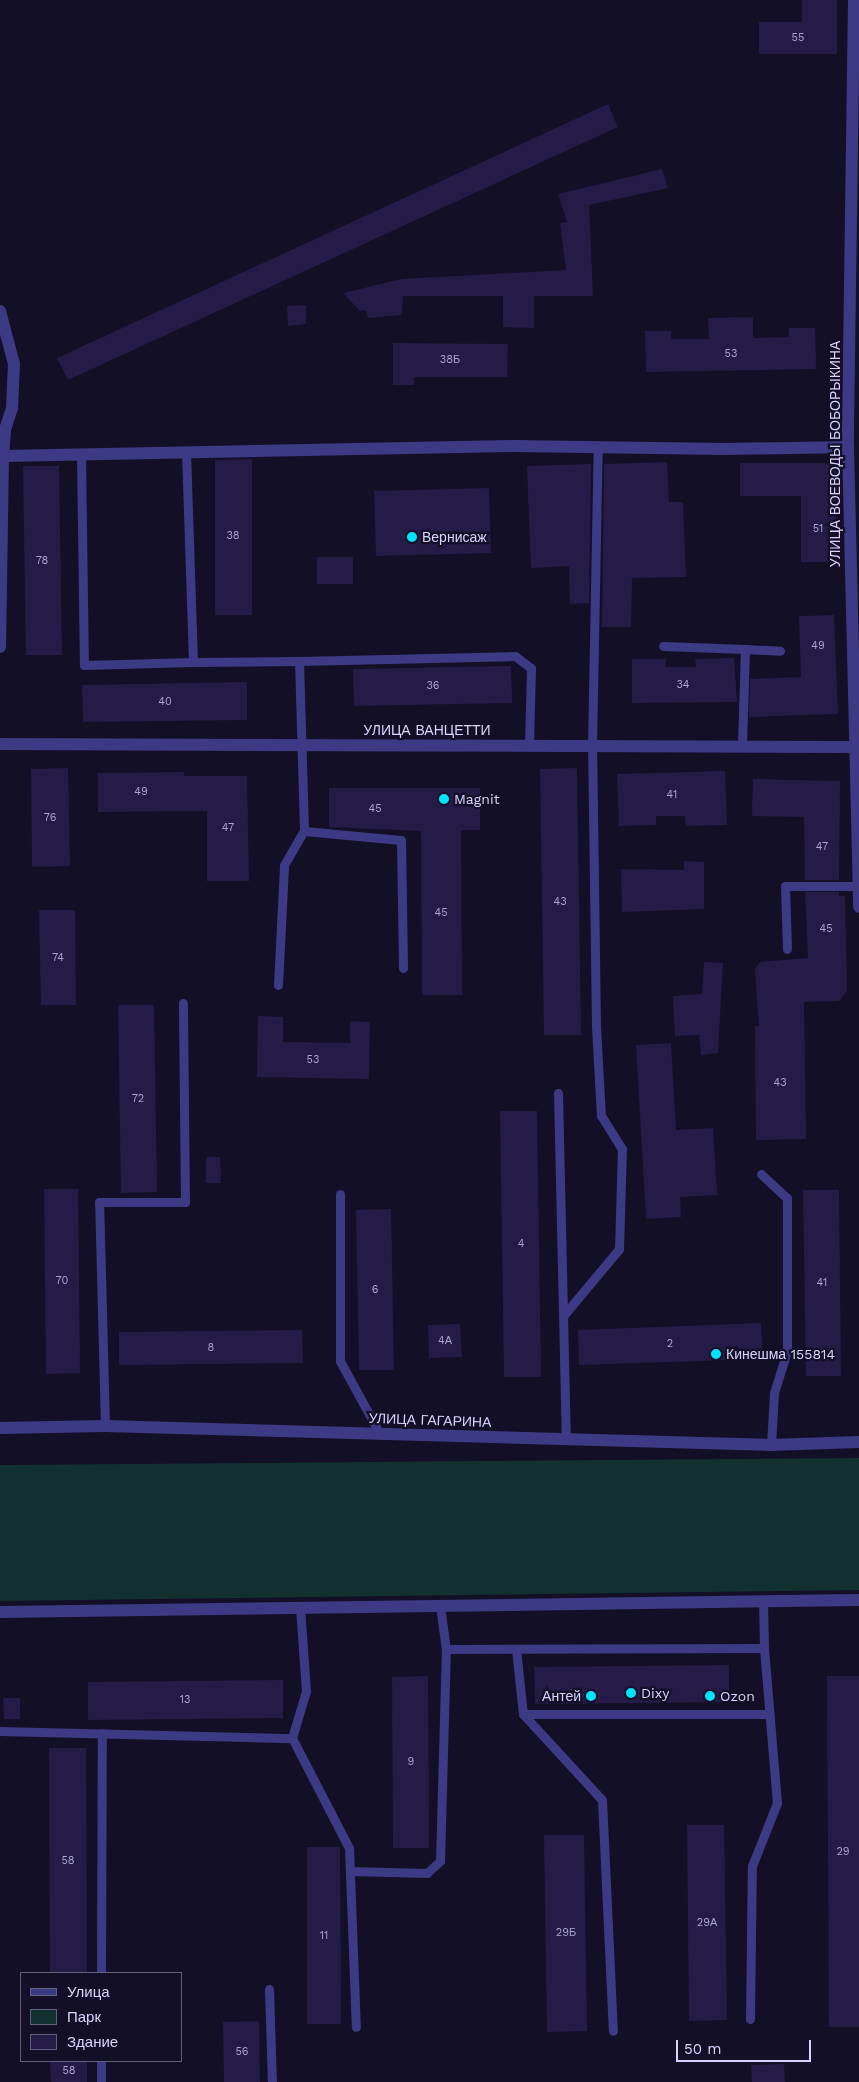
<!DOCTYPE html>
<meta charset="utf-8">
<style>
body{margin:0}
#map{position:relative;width:859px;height:2082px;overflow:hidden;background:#130f26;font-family:"Work Sans",sans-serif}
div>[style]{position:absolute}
.green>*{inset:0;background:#12302f}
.building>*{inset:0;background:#241b47}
.service>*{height:9px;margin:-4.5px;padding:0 4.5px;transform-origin:4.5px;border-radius:4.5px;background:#3d3a85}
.minor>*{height:12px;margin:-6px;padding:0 6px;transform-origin:6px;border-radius:6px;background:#3d3a85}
.tertiary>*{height:12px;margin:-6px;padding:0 6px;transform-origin:6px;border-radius:6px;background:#3d3a85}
.dots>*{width:14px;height:14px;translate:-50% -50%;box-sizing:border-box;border:2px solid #130f26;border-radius:50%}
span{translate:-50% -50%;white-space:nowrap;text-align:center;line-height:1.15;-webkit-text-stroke:4.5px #130f26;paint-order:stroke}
.number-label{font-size:11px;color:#aca6d1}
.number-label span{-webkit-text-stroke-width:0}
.street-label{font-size:14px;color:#d9d4ff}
.poi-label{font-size:14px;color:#d9d4ff}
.left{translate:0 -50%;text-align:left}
.right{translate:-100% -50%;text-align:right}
.legend{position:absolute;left:20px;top:1972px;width:162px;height:90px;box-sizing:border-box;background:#130f26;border:1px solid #625e7d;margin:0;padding:6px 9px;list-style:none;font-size:15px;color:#d9d4ff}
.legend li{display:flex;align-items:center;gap:10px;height:25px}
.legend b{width:25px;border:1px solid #625e7d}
.scale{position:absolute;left:676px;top:2040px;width:135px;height:22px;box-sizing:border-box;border:2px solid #d9d4ff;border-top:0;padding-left:6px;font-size:15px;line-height:18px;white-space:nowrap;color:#d9d4ff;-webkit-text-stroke:4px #130f26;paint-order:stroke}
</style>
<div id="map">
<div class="green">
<i style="clip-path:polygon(859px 1458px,859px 1590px,0 1601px,0 1465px)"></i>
</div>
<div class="building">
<i style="clip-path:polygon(802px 0,837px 0,837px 54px,759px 54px,759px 22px,802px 22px)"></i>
<i style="clip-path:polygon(608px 104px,618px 127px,68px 380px,57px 358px)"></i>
<i style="clip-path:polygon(662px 169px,668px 188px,589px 205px,593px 296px,534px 296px,534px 328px,503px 327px,503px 296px,403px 296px,402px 315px,368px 318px,366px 310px,360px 311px,343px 293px,402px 279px,566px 270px,560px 223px,567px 222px,558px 194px)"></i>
<i style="clip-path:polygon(306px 305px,306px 324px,288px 326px,287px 306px)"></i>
<i style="clip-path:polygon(753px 317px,753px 338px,789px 337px,789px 328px,815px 328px,816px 369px,646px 372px,645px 331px,671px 331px,671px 339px,709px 339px,708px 318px)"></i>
<i style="clip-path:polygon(393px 343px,508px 344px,507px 377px,414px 377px,414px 385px,393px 385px)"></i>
<i style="clip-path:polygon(252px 459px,252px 615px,215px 615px,215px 460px)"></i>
<i style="clip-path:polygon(667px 462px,669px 502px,683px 502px,686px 577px,632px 578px,631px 627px,602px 627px,604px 464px)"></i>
<i style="clip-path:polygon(740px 463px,836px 463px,836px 562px,801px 562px,801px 496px,740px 496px)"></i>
<i style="clip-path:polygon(591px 464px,589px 603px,570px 604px,569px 566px,531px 568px,527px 466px)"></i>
<i style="clip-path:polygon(23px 466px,59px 466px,62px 655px,26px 655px)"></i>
<i style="clip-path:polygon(489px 488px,491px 553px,376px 556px,374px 491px)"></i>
<i style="clip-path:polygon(317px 557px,353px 557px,353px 584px,317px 584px)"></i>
<i style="clip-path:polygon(834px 615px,838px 714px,749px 717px,750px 679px,801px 677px,799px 616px)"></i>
<i style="clip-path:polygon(734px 658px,737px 702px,632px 703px,632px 659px,666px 659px,666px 667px,696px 667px,695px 659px)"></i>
<i style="clip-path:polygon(511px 666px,512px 703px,354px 706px,353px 669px)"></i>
<i style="clip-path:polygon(247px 682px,247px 720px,83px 722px,82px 685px)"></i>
<i style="clip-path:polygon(68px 768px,70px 866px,32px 867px,31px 769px)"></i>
<i style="clip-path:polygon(577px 768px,581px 1035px,544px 1035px,540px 769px)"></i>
<i style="clip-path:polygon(725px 771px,727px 825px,686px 826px,685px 816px,656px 816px,656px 825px,619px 826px,617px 774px)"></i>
<i style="clip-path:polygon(184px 772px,184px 776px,247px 776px,249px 881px,207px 881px,207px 811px,98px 812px,98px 773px)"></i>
<i style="clip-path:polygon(753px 779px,840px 781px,839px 880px,805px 880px,804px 817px,752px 816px)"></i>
<i style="clip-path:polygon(329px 788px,480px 788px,480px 830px,461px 830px,462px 995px,422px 995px,421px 831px,329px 827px)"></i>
<i style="clip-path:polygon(684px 861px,704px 862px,704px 909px,622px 912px,621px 869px,684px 870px)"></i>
<i style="clip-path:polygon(805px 892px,839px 892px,839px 896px,845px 896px,847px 991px,839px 1001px,804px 1002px,806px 1139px,756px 1140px,755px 1026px,759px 1026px,755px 970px,760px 962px,808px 958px)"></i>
<i style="clip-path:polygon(39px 910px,75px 910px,76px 1005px,41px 1005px)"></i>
<i style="clip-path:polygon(704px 962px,723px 963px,718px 1053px,701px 1055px,699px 1035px,675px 1036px,673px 996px,702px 994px)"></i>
<i style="clip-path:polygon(118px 1005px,154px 1005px,157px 1192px,121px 1193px)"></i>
<i style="clip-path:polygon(258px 1016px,283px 1017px,283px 1042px,350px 1043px,350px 1021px,370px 1022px,369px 1079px,257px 1077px)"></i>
<i style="clip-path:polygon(671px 1043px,676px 1130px,713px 1128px,717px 1195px,680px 1197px,681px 1217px,646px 1219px,636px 1045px)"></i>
<i style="clip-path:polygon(500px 1111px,537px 1111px,541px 1377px,504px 1377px)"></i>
<i style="clip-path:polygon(206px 1157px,220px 1157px,221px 1183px,206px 1183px)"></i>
<i style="clip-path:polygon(44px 1189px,78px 1189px,80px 1373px,46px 1374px)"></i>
<i style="clip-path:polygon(803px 1190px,839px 1190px,841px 1376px,806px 1376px)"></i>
<i style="clip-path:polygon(391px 1209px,394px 1370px,359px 1370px,356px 1210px)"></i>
<i style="clip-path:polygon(761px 1323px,763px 1359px,579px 1365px,578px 1330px)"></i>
<i style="clip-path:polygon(460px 1324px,462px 1357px,429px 1358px,428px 1325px)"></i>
<i style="clip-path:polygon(302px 1330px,303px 1363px,119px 1365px,119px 1332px)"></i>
<i style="clip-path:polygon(729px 1665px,729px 1702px,535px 1704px,534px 1667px)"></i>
<i style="clip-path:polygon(428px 1676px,429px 1848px,393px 1848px,392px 1677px)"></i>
<i style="clip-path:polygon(827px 1676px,859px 1676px,859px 2027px,829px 2027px)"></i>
<i style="clip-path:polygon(283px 1680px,283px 1718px,88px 1720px,88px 1682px)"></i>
<i style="clip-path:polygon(3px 1698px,20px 1698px,20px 1719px,4px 1719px)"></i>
<i style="clip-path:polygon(49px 1748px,86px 1748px,87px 1973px,50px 1973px)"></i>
<i style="clip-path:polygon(687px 1825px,724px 1825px,727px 2020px,689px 2021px)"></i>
<i style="clip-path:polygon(544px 1835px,584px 1835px,587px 2031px,547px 2032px)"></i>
<i style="clip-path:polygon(307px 1847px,340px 1847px,341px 2024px,307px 2024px)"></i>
<i style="clip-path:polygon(259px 2021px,260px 2082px,224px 2082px,223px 2022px)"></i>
<i style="clip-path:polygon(50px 2061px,87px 2061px,87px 2082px,51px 2082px)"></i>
<i style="clip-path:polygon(784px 2064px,785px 2082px,752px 2082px,751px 2065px)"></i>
</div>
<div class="service">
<i style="left:81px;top:455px;width:210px;rotate:89.2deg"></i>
<i style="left:84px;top:665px;width:109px;rotate:-1.6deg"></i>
<i style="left:193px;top:662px;width:209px;rotate:-91.9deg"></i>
<i style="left:663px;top:646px;width:82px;rotate:2.1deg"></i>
<i style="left:745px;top:649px;width:97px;rotate:91.8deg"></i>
<i style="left:745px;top:649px;width:35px;rotate:3deg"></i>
<i style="left:299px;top:661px;width:216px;rotate:-1.3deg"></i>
<i style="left:515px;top:656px;width:20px;rotate:37deg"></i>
<i style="left:531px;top:668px;width:78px;rotate:91.5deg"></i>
<i style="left:193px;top:662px;width:106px;rotate:-0.5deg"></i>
<i style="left:299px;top:661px;width:170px;rotate:88.3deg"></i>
<i style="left:304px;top:831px;width:97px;rotate:5.3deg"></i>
<i style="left:401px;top:840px;width:128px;rotate:89.1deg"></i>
<i style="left:787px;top:949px;width:63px;rotate:-91.8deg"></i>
<i style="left:785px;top:886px;width:73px"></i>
<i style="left:278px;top:985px;width:120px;rotate:-87.1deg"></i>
<i style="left:284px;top:865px;width:39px;rotate:-60deg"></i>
<i style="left:558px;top:1093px;width:346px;rotate:88.7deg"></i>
<i style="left:761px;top:1174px;width:35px;rotate:43deg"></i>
<i style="left:787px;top:1198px;width:153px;rotate:90deg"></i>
<i style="left:787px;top:1351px;width:44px;rotate:107.2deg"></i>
<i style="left:774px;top:1393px;width:52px;rotate:93.3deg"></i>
<i style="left:340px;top:1194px;width:167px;rotate:90deg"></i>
<i style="left:340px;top:1361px;width:83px;rotate:61.3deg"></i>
<i style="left:563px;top:1316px;width:87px;rotate:-50.1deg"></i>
<i style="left:619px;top:1249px;width:100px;rotate:-88.3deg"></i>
<i style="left:622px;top:1149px;width:39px;rotate:-122deg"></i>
<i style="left:601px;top:1116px;width:90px;rotate:-93.2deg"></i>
<i style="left:596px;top:1026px;width:280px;rotate:-90.8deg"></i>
<i style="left:592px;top:746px;width:299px;rotate:-88.9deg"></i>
<i style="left:105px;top:1426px;width:224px;rotate:-91.5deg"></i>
<i style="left:99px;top:1202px;width:86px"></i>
<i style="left:185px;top:1202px;width:199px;rotate:-90.6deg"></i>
<i style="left:440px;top:1606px;width:43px;rotate:82.1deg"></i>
<i style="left:446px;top:1649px;width:318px;rotate:-0.2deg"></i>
<i style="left:764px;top:1648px;width:47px;rotate:-91.2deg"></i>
<i style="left:516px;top:1649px;width:65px;rotate:83.9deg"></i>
<i style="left:523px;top:1714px;width:117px;rotate:47.4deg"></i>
<i style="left:602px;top:1800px;width:231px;rotate:87.3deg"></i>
<i style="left:523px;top:1714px;width:246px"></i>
<i style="left:0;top:1731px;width:292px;rotate:1.4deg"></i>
<i style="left:292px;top:1738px;width:124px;rotate:62.6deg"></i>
<i style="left:349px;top:1848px;width:179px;rotate:87.8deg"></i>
<i style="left:292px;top:1738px;width:49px;rotate:-73.4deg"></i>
<i style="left:306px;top:1691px;width:83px;rotate:-94.1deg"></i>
<i style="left:350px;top:1871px;width:77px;rotate:1.5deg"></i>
<i style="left:427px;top:1873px;width:18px;rotate:-43deg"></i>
<i style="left:440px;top:1861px;width:212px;rotate:-88.4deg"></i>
<i style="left:101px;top:1973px;width:240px;rotate:-89.8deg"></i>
<i style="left:269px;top:1989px;width:93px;rotate:88.2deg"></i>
<i style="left:750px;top:2019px;width:153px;rotate:-89.3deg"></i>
<i style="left:752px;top:1866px;width:68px;rotate:-68.4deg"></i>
<i style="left:777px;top:1803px;width:156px;rotate:-94.8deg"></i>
<i style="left:101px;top:2082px;width:21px;rotate:-90deg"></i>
</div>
<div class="minor">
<i style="left:854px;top:0;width:447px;rotate:90.8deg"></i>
<i style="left:848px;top:447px;width:460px;rotate:88.6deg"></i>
<i style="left:0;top:311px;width:55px;rotate:75.2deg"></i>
<i style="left:14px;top:364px;width:44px;rotate:92.6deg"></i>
<i style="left:12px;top:408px;width:23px;rotate:108deg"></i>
<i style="left:5px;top:430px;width:26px;rotate:94deg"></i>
<i style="left:3px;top:456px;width:191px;rotate:90.9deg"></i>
<i style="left:0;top:453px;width:4px;rotate:45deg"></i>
<i style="left:3px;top:456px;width:511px;rotate:-1.12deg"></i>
<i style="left:514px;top:446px;width:210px;rotate:0.8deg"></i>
<i style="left:724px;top:449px;width:124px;rotate:-0.9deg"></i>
<i style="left:0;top:744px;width:854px;rotate:0.2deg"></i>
<i style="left:0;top:1612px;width:859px;rotate:-0.8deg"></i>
</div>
<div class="tertiary">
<i style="left:0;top:1428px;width:105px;rotate:-1.1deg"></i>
<i style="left:105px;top:1426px;width:666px;rotate:1.63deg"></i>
<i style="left:771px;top:1445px;width:88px;rotate:-2deg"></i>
</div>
<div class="dots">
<i style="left:412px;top:537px;background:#00e5ff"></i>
<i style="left:444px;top:799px;background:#00e5ff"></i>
<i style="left:716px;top:1354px;background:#00e5ff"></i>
<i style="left:631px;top:1693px;background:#00e5ff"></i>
<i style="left:591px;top:1696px;background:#00e5ff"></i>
<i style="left:710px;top:1696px;background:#00e5ff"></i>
</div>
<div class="number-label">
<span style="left:798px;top:38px">55</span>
<span style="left:731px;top:354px">53</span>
<span style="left:450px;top:360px">38Б</span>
<span style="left:818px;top:529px">51</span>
<span style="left:233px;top:536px">38</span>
<span style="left:42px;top:561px">78</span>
<span style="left:818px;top:646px">49</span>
<span style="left:683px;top:685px">34</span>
<span style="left:433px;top:686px">36</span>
<span style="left:165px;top:702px">40</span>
<span style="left:141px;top:792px">49</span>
<span style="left:672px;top:795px">41</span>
<span style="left:375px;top:809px">45</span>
<span style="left:50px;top:818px">76</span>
<span style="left:228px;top:828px">47</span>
<span style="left:822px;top:847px">47</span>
<span style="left:560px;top:902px">43</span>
<span style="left:441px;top:913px">45</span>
<span style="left:826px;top:929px">45</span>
<span style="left:58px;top:958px">74</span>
<span style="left:313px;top:1060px">53</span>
<span style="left:780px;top:1083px">43</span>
<span style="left:138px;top:1099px">72</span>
<span style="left:521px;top:1244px">4</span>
<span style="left:62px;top:1281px">70</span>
<span style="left:822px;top:1283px">41</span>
<span style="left:375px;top:1290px">6</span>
<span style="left:445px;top:1341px">4А</span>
<span style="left:670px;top:1344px">2</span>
<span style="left:211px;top:1348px">8</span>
<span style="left:185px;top:1700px">13</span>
<span style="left:411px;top:1762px">9</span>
<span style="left:843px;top:1852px">29</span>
<span style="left:68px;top:1861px">58</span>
<span style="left:707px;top:1923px">29А</span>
<span style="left:566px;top:1933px">29Б</span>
<span style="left:324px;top:1936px">11</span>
<span style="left:242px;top:2052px">56</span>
<span style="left:69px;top:2071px">58</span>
</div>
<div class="street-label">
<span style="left:835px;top:454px;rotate:-90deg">УЛИЦА ВОЕВОДЫ БОБОРЫКИНА</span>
<span style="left:427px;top:730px">УЛИЦА ВАНЦЕТТИ</span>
<span style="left:430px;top:1420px;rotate:2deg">УЛИЦА ГАГАРИНА</span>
</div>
<div class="poi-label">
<span class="left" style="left:422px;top:537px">Вернисаж</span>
<span class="left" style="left:454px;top:799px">Magnit</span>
<span class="left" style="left:726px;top:1354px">Кинешма 155814</span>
<span class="left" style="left:641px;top:1693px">Dixy</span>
<span class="right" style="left:581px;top:1696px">Антей</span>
<span class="left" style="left:720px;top:1696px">Ozon</span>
</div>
<ul class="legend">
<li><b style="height:6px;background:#3d3a85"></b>Улица</li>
<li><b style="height:14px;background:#12302f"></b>Парк</li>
<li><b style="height:14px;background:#241b47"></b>Здание</li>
</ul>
<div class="scale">50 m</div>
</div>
